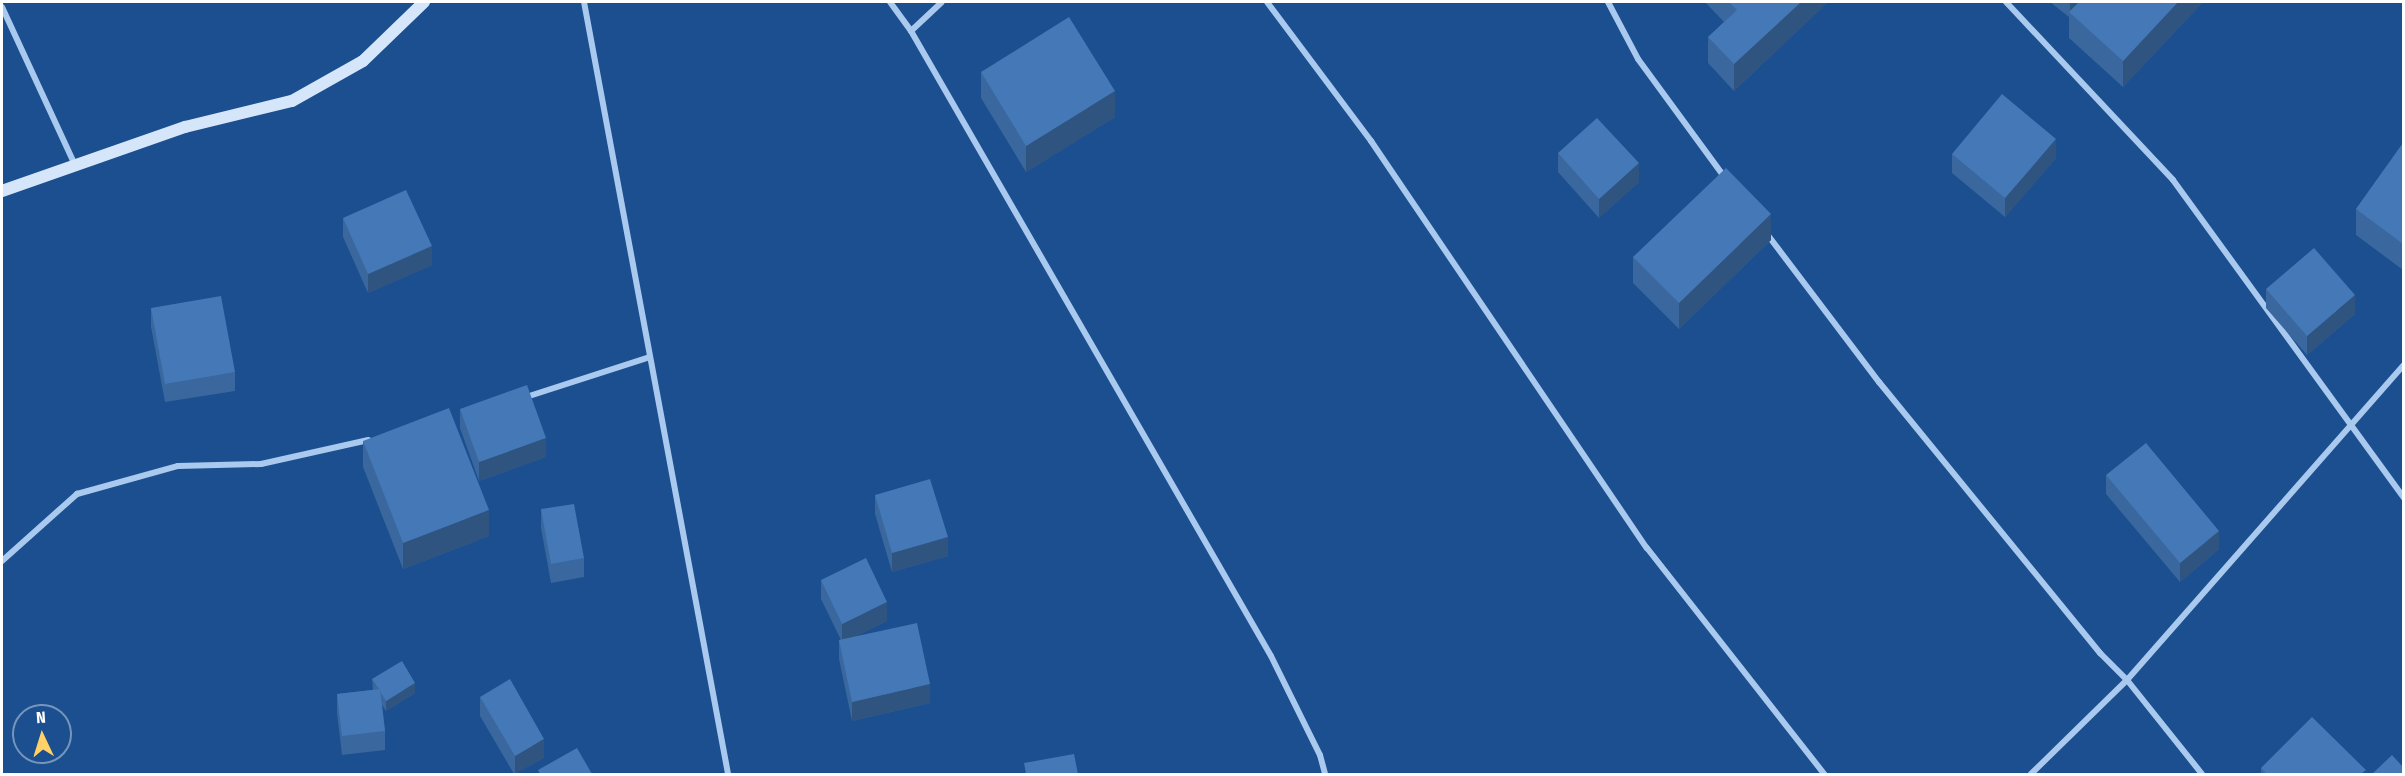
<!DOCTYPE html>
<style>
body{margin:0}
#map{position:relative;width:2405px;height:776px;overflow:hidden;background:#1b4f8f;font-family:"Fira Sans Condensed",sans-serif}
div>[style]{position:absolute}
.street>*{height:6px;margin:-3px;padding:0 3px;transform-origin:3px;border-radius:3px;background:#a9c9ee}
.secondary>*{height:12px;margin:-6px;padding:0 6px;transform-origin:6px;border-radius:6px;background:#d6e6fa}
.wall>*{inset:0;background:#3a679d}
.shaded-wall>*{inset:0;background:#305480}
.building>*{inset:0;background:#4478b7}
span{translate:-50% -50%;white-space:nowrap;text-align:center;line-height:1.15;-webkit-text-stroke:5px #1b4f8f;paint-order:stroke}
.frame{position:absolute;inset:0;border:3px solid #fff;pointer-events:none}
.north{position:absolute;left:12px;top:704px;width:60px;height:60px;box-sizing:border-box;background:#1b4f8f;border:2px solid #7695bc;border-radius:50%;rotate:356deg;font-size:16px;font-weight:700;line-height:24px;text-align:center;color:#fff}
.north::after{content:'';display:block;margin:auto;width:21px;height:27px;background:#ffd166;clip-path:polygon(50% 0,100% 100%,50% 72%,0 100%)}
</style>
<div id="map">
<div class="street">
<i style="left:584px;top:2px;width:785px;rotate:79.43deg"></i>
<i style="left:890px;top:2px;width:36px;rotate:54deg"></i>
<i style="left:911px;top:31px;width:721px;rotate:60.06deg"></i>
<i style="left:1271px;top:656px;width:110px;rotate:63.7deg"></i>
<i style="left:1320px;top:755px;width:20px;rotate:75deg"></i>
<i style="left:1267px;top:2px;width:174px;rotate:53.2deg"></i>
<i style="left:1371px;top:141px;width:492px;rotate:55.9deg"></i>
<i style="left:1647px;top:548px;width:287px;rotate:51.9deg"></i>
<i style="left:1608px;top:2px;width:64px;rotate:62.2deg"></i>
<i style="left:1638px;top:59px;width:147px;rotate:53.8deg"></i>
<i style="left:2006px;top:2px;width:244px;rotate:46.8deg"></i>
<i style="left:2173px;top:180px;width:393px;rotate:54deg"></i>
<i style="left:2px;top:7px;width:174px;rotate:65.2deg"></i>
<i style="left:911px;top:31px;width:42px;rotate:-43.1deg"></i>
<i style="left:1767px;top:234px;width:186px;rotate:52.9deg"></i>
<i style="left:1879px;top:382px;width:350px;rotate:50.8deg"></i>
<i style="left:2100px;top:653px;width:38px;rotate:45deg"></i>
<i style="left:2127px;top:680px;width:419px;rotate:-48.7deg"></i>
<i style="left:523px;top:398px;width:133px;rotate:-17.9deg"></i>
<i style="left:2px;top:561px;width:101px;rotate:-41.8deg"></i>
<i style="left:77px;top:494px;width:105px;rotate:-15.5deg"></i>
<i style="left:178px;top:466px;width:83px;rotate:-1.4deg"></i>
<i style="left:261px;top:464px;width:110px;rotate:-12.6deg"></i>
<i style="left:2031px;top:774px;width:134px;rotate:-44.4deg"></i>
<i style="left:2127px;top:680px;width:120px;rotate:51.4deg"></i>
</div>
<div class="secondary">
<i style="left:2px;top:191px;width:194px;rotate:-19.3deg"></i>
<i style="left:185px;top:127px;width:110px;rotate:-13.7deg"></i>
<i style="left:292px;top:101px;width:81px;rotate:-29.4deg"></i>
<i style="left:363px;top:61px;width:85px;rotate:-44deg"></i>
</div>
<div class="wall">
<i style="clip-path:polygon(1705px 2px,1828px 2px,1734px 91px,1708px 63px,1708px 37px,1724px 22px)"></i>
<i style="clip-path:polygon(2050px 2px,2203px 2px,2123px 87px,2069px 38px,2069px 17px)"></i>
<i style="clip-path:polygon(981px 72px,1115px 117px,1026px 172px,981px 98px)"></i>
<i style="clip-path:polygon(2403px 143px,2403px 270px,2356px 235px,2356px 209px)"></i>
<i style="clip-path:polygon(1558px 153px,1639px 182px,1599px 218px,1558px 172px)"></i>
<i style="clip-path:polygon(1952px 154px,2056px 158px,2005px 217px,1952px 173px)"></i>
<i style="clip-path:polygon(343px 218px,432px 265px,368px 293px,343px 237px)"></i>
<i style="clip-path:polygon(1771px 240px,1679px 329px,1633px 283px,1633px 257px)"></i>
<i style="clip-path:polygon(2266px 289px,2355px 314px,2307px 355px,2266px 308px)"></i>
<i style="clip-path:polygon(151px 308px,235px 372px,235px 391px,165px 402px,151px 327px)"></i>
<i style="clip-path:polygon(460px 409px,546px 457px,479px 481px,460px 428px)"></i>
<i style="clip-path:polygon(363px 441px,489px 536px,403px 569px,363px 467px)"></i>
<i style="clip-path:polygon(2106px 475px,2219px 549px,2180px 582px,2106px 494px)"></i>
<i style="clip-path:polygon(875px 495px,948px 556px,892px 572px,875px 514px)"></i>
<i style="clip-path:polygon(541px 509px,584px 558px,584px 577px,551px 583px,541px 528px)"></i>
<i style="clip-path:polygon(821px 580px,887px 621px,856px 636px,930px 703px,852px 721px,839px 659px,839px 640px,841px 640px,821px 599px)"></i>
<i style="clip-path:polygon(372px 679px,415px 693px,386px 711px,382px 705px,385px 731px,385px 750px,342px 755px,337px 713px,337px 694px,373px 690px)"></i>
<i style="clip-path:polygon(480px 697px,544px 758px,514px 774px,480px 716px)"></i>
<i style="clip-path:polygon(2261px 768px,2366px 774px,2261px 774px)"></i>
</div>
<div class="shaded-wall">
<i style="clip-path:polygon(1801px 2px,1828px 2px,1734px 91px,1734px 64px)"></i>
<i style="clip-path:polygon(2070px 2px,2082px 2px,2070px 12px)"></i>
<i style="clip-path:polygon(2178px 2px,2203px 2px,2123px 87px,2123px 61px)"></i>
<i style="clip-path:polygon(1115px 91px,1115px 117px,1026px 172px,1026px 146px)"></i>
<i style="clip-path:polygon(2056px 139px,2056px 158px,2005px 217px,2005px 198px)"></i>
<i style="clip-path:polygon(1639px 163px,1639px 182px,1599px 218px,1599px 199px)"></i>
<i style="clip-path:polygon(1771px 214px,1771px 240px,1679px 329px,1679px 303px)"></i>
<i style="clip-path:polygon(432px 246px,432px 265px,368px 293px,368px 274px)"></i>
<i style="clip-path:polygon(2355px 295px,2355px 314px,2307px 355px,2307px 336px)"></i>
<i style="clip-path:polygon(546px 438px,546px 457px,479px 481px,479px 462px)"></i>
<i style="clip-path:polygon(489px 510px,489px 536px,403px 569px,403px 543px)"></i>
<i style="clip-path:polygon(2219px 531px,2219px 549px,2180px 582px,2180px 563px)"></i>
<i style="clip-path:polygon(948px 537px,948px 556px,892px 572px,892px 553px)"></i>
<i style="clip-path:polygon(887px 602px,887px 621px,842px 643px,842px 624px)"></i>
<i style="clip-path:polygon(415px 683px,415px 693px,386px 711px,386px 701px)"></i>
<i style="clip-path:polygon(930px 684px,930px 703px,852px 721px,852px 702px)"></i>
<i style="clip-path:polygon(544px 739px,544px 758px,515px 774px,515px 756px)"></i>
</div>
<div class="building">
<i style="clip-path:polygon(1729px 2px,1801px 2px,1734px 64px,1708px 37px,1737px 10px)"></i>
<i style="clip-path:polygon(2079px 2px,2178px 2px,2123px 61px,2069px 12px)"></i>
<i style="clip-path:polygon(1069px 17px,1115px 91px,1026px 146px,981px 72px)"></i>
<i style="clip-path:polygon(2002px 94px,2056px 139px,2005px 198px,1952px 154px)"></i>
<i style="clip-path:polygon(1597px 118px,1639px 163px,1599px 199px,1558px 153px)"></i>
<i style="clip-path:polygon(2403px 143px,2403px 244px,2356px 209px)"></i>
<i style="clip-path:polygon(1726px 168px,1771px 214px,1679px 303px,1633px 257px)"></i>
<i style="clip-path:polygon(406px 190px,432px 246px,368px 274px,343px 218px)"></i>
<i style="clip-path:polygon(2314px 248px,2355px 295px,2307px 336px,2266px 289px)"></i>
<i style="clip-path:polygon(221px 296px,235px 372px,165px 384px,151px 308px)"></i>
<i style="clip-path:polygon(527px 385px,546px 438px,479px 462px,460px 409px)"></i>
<i style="clip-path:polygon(449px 408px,489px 510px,403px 543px,363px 441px)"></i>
<i style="clip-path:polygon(2146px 443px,2219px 531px,2180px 563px,2106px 475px)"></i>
<i style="clip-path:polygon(930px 479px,948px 537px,892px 553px,875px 495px)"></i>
<i style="clip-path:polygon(574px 504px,584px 558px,551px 564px,541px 509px)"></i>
<i style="clip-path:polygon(866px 558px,887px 602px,842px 624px,821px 580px)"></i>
<i style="clip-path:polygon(917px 623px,930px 684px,852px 702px,839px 640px)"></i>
<i style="clip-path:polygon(402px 661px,415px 683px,386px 701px,381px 693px,380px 689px,379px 689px,372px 679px)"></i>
<i style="clip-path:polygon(510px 679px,544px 739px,515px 756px,480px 697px)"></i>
<i style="clip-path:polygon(380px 689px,385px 731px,342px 736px,337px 694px)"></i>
<i style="clip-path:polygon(2312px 717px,2366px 770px,2361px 774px,2267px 774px,2261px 768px)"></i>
<i style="clip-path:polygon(577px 748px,592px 774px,540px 774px,538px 770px)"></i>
<i style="clip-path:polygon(1074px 754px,1078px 774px,1026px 774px,1024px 763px)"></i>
<i style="clip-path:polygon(2392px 755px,2403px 767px,2403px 774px,2372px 774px)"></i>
</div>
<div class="frame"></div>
<div class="north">N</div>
</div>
